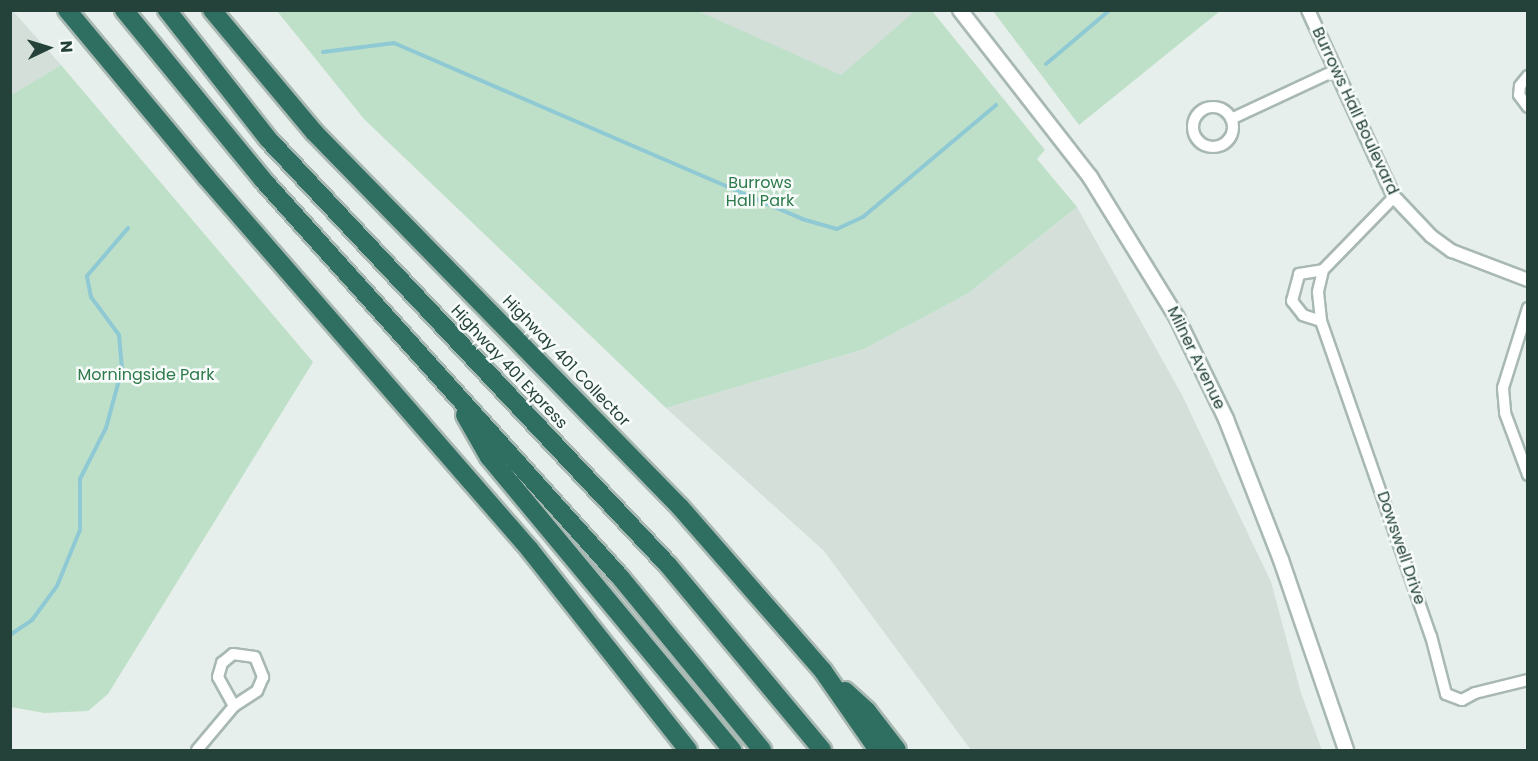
<!DOCTYPE html>
<style>
body{margin:0}
#map{position:relative;width:1538px;height:761px;overflow:hidden;background:#e6efeb;font-family:Poppins,sans-serif}
div>[style]{position:absolute}
.built>*{inset:0;background:#d4dfda}
.green>*{inset:0;background:#bfe0c8}
.stream>*{height:4px;margin:-2px;padding:0 2px;transform-origin:2px;border-radius:2px;background:#8ec9d4}
.roads{filter:drop-shadow(2px 0 #a8b8b2) drop-shadow(-2px 0 #a8b8b2) drop-shadow(0 2px #a8b8b2) drop-shadow(0 -2px #a8b8b2)}
.minor>*{height:10px;margin:-5px;padding:0 5px;transform-origin:5px;border-radius:5px;background:#fff}
.minor>.ring{margin:-5px;padding:0;box-sizing:content-box;background:none;border:10px solid #fff;border-radius:50%}
.tertiary>*{height:12px;margin:-6px;padding:0 6px;transform-origin:6px;border-radius:6px;background:#fff}
.secondary>*{height:14px;margin:-7px;padding:0 7px;transform-origin:7px;border-radius:7px;background:#fff}
.motorway>*{height:18px;margin:-9px;padding:0 9px;transform-origin:9px;border-radius:9px;background:#2f6f62}
span{translate:-50% -50%;white-space:nowrap;text-align:center;line-height:1.15;-webkit-text-stroke:5px #f7fbf9;paint-order:stroke}
.street-label{font-size:16px;color:#24423a}
.park-label{font-size:16px;color:#2d7a4b}
.frame{position:absolute;inset:0;border:12px solid #24423a;pointer-events:none}
.north{position:absolute;left:18px;top:18px;width:60px;height:60px;-webkit-text-stroke:4px #f7fbf9;paint-order:stroke;rotate:86deg;font-size:16px;font-weight:700;line-height:24px;text-align:center;color:#24423a}
.north::after{content:'';display:block;margin:auto;width:21px;height:27px;background:#24423a;clip-path:polygon(50% 0,100% 100%,50% 72%,0 100%)}
</style>
<div id="map">
<div class="built">
<i style="clip-path:polygon(12px 10px,61px 65px,11px 96px,10px 11px)"></i>
<i style="clip-path:polygon(698px 11px,919px 11px,837px 79px)"></i>
<i style="clip-path:polygon(1077px 207px,1182px 395px,1271px 582px,1301px 693px,1322px 750px,971px 750px,824px 551px,666px 408px,864px 349px,967px 294px)"></i>
</div>
<div class="green">
<i style="clip-path:polygon(277px 11px,698px 11px,841px 75px,915px 11px,932px 11px,1045px 150px,1037px 159px,1077px 207px,967px 294px,864px 349px,666px 408px,364px 119px)"></i>
<i style="clip-path:polygon(993px 11px,1220px 11px,1079px 125px)"></i>
<i style="clip-path:polygon(61px 65px,313px 362px,108px 694px,88px 711px,44px 713px,11px 707px,10px 96px)"></i>
</div>
<div class="stream">
<i style="left:323px;top:52px;width:72px;rotate:-7.2deg"></i>
<i style="left:394px;top:43px;width:444px;rotate:23.3deg"></i>
<i style="left:802px;top:219px;width:36px;rotate:16deg"></i>
<i style="left:837px;top:229px;width:29px;rotate:-25deg"></i>
<i style="left:863px;top:217px;width:174px;rotate:-40.1deg"></i>
<i style="left:1046px;top:64px;width:84px;rotate:-40.2deg"></i>
<i style="left:10px;top:635px;width:27px;rotate:-34deg"></i>
<i style="left:32px;top:620px;width:42px;rotate:-53.7deg"></i>
<i style="left:57px;top:586px;width:61px;rotate:-67.7deg"></i>
<i style="left:80px;top:530px;width:51px;rotate:-90deg"></i>
<i style="left:80px;top:479px;width:57px;rotate:-63deg"></i>
<i style="left:106px;top:428px;width:61px;rotate:-74.8deg"></i>
<i style="left:122px;top:369px;width:34px;rotate:-95deg"></i>
<i style="left:119px;top:335px;width:47px;rotate:-126.4deg"></i>
<i style="left:91px;top:297px;width:21px;rotate:-101deg"></i>
<i style="left:87px;top:276px;width:63px;rotate:-49.5deg"></i>
</div>
<div class="roads">
<div class="minor">
<i style="left:1528px;top:76px;width:13px;rotate:129deg"></i>
<i style="left:1520px;top:86px;width:9px;rotate:96deg"></i>
<i style="left:1519px;top:95px;width:15px;rotate:53deg"></i>
<i class="ring" style="left:1193px;top:107px;width:30px;height:30px"></i>
<i style="left:1231px;top:119px;width:116px;rotate:-25deg"></i>
<i style="left:1394px;top:197px;width:102px;rotate:134.2deg"></i>
<i style="left:1323px;top:270px;width:23px;rotate:103deg"></i>
<i style="left:1318px;top:292px;width:29px;rotate:84deg"></i>
<i style="left:1321px;top:321px;width:334px;rotate:70.8deg"></i>
<i style="left:1431px;top:636px;width:60px;rotate:75.5deg"></i>
<i style="left:1446px;top:694px;width:17px;rotate:21deg"></i>
<i style="left:1462px;top:700px;width:15px;rotate:-28deg"></i>
<i style="left:1475px;top:693px;width:55px;rotate:-13.8deg"></i>
<i style="left:1528px;top:308px;width:84px;rotate:107.4deg"></i>
<i style="left:1503px;top:388px;width:25px;rotate:85deg"></i>
<i style="left:1505px;top:413px;width:66px;rotate:69.6deg"></i>
<i style="left:1321px;top:321px;width:19px;rotate:-162deg"></i>
<i style="left:1303px;top:315px;width:18px;rotate:-128deg"></i>
<i style="left:1292px;top:301px;width:28px;rotate:-75deg"></i>
<i style="left:1299px;top:274px;width:24px;rotate:-9deg"></i>
<i style="left:233px;top:654px;width:22px;rotate:8deg"></i>
<i style="left:255px;top:657px;width:22px;rotate:68deg"></i>
<i style="left:263px;top:677px;width:15px;rotate:113deg"></i>
<i style="left:257px;top:691px;width:27px;rotate:147deg"></i>
<i style="left:234px;top:706px;width:33px;rotate:-119deg"></i>
<i style="left:218px;top:677px;width:15px;rotate:-74deg"></i>
<i style="left:222px;top:663px;width:14px;rotate:-39deg"></i>
<i style="left:197px;top:750px;width:57px;rotate:-49.9deg"></i>
</div>
<div class="tertiary">
<i style="left:1308px;top:10px;width:206px;rotate:65.3deg"></i>
<i style="left:1394px;top:197px;width:54px;rotate:46.5deg"></i>
<i style="left:1431px;top:236px;width:26px;rotate:36deg"></i>
<i style="left:1452px;top:251px;width:81px;rotate:20.9deg"></i>
</div>
<div class="secondary">
<i style="left:960px;top:10px;width:212px;rotate:52.1deg"></i>
<i style="left:1090px;top:177px;width:166px;rotate:58.3deg"></i>
<i style="left:1177px;top:318px;width:112px;rotate:64.1deg"></i>
<i style="left:1226px;top:419px;width:151px;rotate:68.7deg"></i>
<i style="left:1281px;top:560px;width:201px;rotate:71.1deg"></i>
</div>
<div class="motorway">
<i style="left:67px;top:10px;width:217px;rotate:50.2deg"></i>
<i style="left:206px;top:177px;width:494px;rotate:49deg"></i>
<i style="left:530px;top:550px;width:255px;rotate:51.7deg"></i>
<i style="left:124px;top:10px;width:220px;rotate:50.7deg"></i>
<i style="left:263px;top:180px;width:534px;rotate:48.04deg"></i>
<i style="left:620px;top:577px;width:224px;rotate:50.6deg"></i>
<i style="left:167px;top:10px;width:165px;rotate:51.9deg"></i>
<i style="left:269px;top:140px;width:583px;rotate:46.81deg"></i>
<i style="left:668px;top:565px;width:241px;rotate:50.2deg"></i>
<i style="left:212px;top:10px;width:159px;rotate:50.1deg"></i>
<i style="left:314px;top:132px;width:524px;rotate:45.7deg"></i>
<i style="left:680px;top:507px;width:218px;rotate:48.9deg"></i>
<i style="left:823px;top:671px;width:96px;rotate:55.2deg"></i>
<i style="left:465px;top:415px;width:48px;rotate:60.3deg"></i>
<i style="left:489px;top:457px;width:381px;rotate:50.3deg"></i>
<i style="left:845px;top:691px;width:30px;rotate:42deg"></i>
<i style="left:867px;top:711px;width:49px;rotate:52.4deg"></i>
</div>
</div>
<div class="street-label">
<span style="left:1355px;top:111px;rotate:65deg">Burrows Hall Boulevard</span>
<span style="left:1196px;top:358px;rotate:64deg">Milner Avenue</span>
<span style="left:566px;top:361px;rotate:46deg">Highway 401 Collector</span>
<span style="left:509px;top:367px;rotate:47deg">Highway 401 Express</span>
<span style="left:1401px;top:548px;rotate:71deg">Dowswell Drive</span>
</div>
<div class="park-label">
<span style="left:760px;top:192px">Burrows<br>Hall Park</span>
<span style="left:146px;top:375px">Morningside Park</span>
</div>
<div class="frame"></div>
<div class="north">N</div>
</div>
